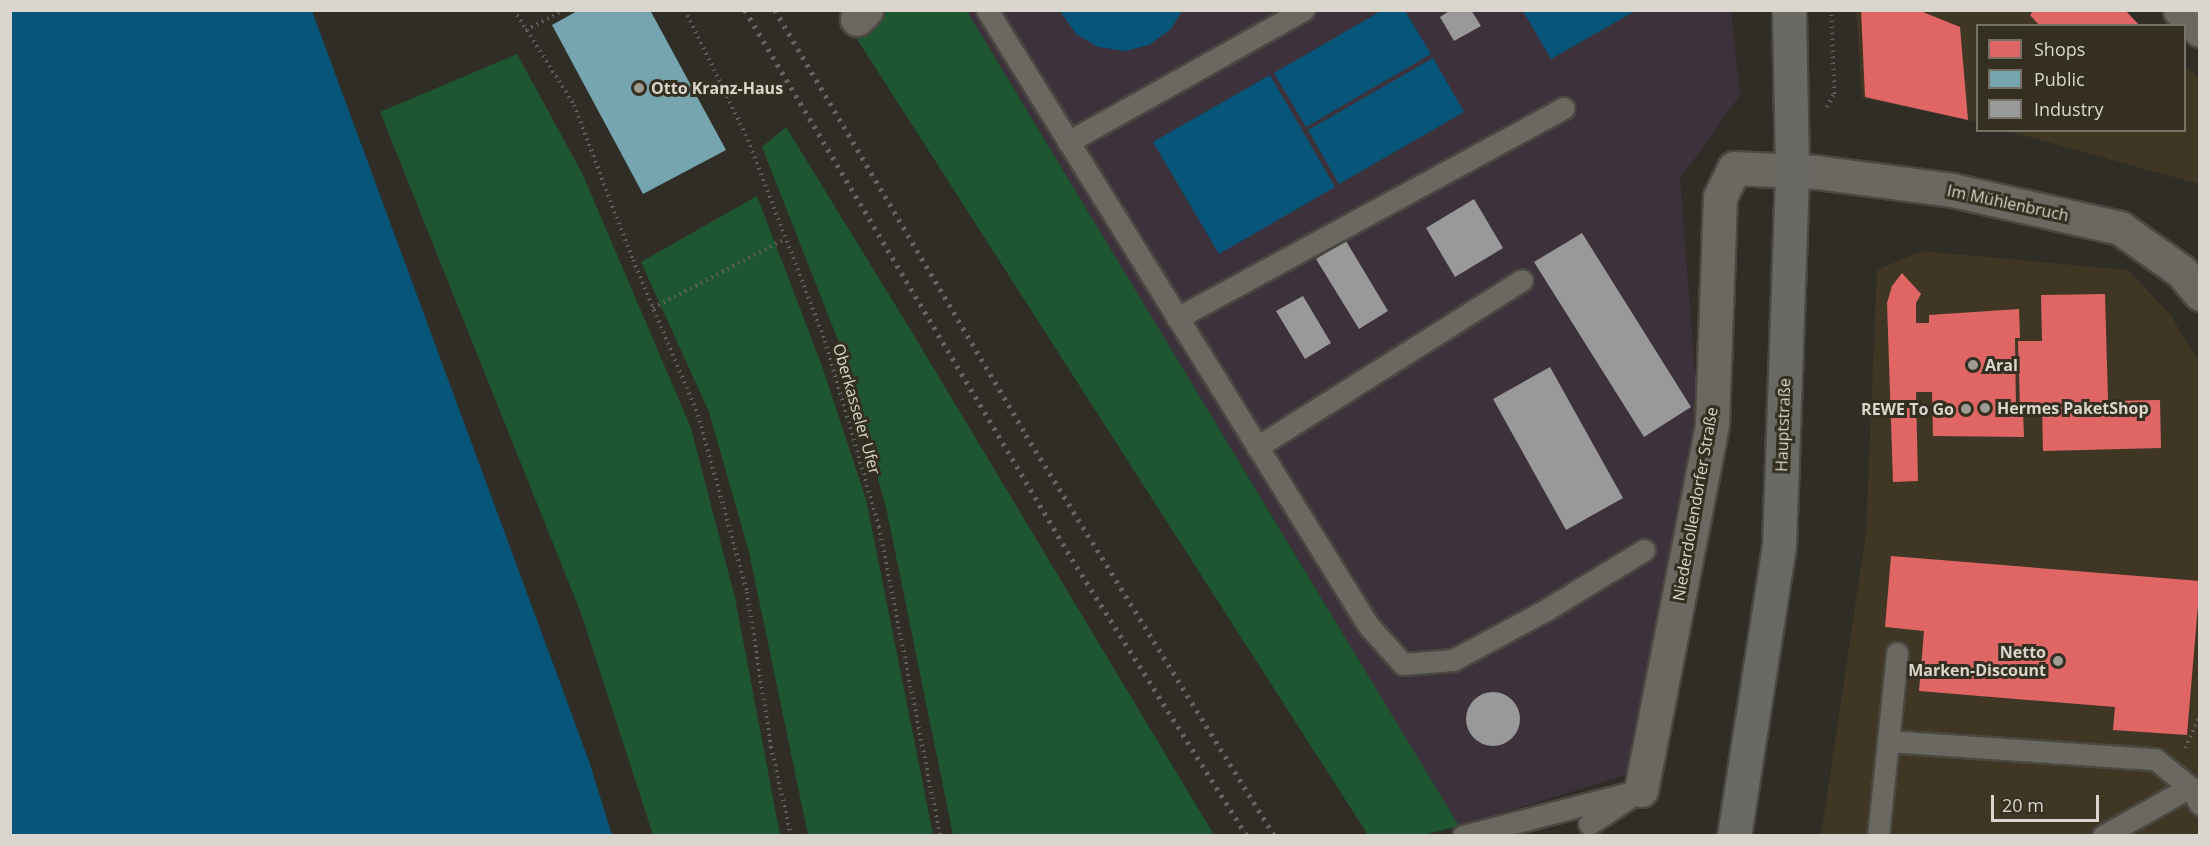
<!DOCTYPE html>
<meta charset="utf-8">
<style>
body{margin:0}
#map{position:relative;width:2210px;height:846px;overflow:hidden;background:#302d26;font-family:"Open Sans",sans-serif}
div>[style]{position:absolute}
.built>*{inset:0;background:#3f3724}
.industrial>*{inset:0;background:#3d313c}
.green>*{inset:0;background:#1e5632}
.water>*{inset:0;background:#075578}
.shops>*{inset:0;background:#e06666}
.public>*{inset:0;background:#76a5af}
.industry>*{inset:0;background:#999}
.round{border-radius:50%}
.path>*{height:4px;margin-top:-2px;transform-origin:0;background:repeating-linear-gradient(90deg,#64625c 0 1.5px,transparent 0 6px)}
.roads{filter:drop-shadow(2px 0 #4a4841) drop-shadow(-2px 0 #4a4841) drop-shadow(0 2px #4a4841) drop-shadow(0 -2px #4a4841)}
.service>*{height:21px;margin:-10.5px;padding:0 10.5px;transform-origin:10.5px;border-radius:10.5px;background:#6b6862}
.minor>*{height:33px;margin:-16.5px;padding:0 16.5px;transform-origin:16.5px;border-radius:16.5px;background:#6b6862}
.secondary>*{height:33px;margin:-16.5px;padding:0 16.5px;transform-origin:16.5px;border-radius:16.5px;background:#686a63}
.rail>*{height:4.5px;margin-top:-2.25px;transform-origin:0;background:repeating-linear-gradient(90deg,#67645f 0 3px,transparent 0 9px)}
.dots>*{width:16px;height:16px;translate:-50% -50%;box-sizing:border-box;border:3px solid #352f21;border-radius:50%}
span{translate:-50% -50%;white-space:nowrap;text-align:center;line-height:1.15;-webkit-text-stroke:6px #352f21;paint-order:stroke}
.poi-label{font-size:16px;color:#dad6cd;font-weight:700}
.left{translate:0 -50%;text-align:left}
.right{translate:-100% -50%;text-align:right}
.street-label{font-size:16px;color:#dad6cd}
.frame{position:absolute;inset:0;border:12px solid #dad6cd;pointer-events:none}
.legend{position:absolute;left:1976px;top:24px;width:210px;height:108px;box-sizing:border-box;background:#352f21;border:2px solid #777266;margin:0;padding:8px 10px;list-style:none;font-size:18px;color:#dad6cd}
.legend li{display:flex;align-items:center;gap:12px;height:30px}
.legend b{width:30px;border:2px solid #777266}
.scale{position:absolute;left:1991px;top:795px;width:108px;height:27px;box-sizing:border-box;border:3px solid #dad6cd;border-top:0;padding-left:8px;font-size:18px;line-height:21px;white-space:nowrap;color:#dad6cd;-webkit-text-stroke:4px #352f21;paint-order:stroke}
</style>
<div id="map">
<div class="built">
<i style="clip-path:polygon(1856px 11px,2125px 11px,2140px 25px,1978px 26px,1977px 122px,1862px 98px)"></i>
<i style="clip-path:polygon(2185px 67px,2199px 78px,2199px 184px,2008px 131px,2184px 130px)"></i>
<i style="clip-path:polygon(1921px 251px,2128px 270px,2170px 314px,2199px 362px,2199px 835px,1821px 836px,1866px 533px,1877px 270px)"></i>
</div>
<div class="industrial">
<i style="clip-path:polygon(967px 11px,1731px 11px,1740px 95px,1680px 179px,1698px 411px,1626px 775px,1459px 826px)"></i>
</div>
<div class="green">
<i style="clip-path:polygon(883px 11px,967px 11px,1459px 826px,1423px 835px,1368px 835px,855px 36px)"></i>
<i style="clip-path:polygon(517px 54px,582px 173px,691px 428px,735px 598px,780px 835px,653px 835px,581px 613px,380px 112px)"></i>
<i style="clip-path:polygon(786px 127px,907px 324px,1214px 835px,953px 835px,887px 512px,847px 363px,762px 147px)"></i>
<i style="clip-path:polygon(757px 196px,822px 366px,866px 499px,933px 835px,808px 835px,749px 552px,709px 412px,641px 262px)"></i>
</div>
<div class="water">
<i style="clip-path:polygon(10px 11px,312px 11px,589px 761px,612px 835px,11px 835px)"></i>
<i style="clip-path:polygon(1060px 11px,1060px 10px,1182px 11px,1171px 29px,1149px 45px,1125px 51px,1098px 47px,1076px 34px)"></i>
<i style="clip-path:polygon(1381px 11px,1405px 11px,1431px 54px,1306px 127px,1274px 73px)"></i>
<i style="clip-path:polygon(1523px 11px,1635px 11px,1551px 59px)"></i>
<i style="clip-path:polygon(1433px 58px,1464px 112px,1339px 184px,1308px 130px)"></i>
<i style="clip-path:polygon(1270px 75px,1335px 187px,1219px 254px,1153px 142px)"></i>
</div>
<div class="shops">
<i style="clip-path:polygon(1861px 10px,1918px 10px,1960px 27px,1968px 120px,1865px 97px)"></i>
<i style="clip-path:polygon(2034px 10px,2125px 10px,2140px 26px,2040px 26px,2030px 15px)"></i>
<i style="clip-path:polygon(1902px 273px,1921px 294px,1916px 303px,1916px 323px,1929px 323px,1929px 315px,2019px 309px,2020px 338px,2015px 338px,2016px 410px,2023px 410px,2024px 437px,1933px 436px,1932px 392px,1916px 392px,1918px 481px,1893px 482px,1887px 303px,1892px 286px)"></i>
<i style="clip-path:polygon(2105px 294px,2108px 401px,2160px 400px,2161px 448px,2043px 451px,2042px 406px,2020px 407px,2018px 341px,2042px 341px,2041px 295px)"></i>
<i style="clip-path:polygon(1891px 556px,2200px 581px,2187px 735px,2113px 730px,2115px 707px,1919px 691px,1924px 631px,1885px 627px)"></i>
</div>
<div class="public">
<i style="clip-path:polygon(579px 10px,650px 10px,726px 150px,643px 194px,552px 25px)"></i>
</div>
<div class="industry">
<i style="clip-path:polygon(1451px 10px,1471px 10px,1481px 26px,1454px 41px,1440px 17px)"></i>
<i style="clip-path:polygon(1474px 199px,1503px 248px,1455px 277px,1426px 228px)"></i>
<i style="clip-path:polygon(1582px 233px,1691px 407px,1644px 437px,1534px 262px)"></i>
<i style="clip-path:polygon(1346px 241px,1388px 311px,1359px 329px,1316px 259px)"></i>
<i style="clip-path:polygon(1303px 296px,1331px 343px,1305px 359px,1276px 311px)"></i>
<i style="clip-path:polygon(1550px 367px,1623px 498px,1566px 530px,1493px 399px)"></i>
<i class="round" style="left:1466px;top:692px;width:54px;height:54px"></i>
</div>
<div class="path">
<i style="left:514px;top:10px;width:112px;rotate:57.7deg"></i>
<i style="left:574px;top:105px;width:166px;rotate:69.2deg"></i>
<i style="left:633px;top:260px;width:168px;rotate:67.2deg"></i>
<i style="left:698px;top:415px;width:184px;rotate:74.5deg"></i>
<i style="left:747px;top:592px;width:157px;rotate:81.2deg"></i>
<i style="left:771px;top:747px;width:91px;rotate:77.3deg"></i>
<i style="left:685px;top:10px;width:144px;rotate:64.1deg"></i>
<i style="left:748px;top:140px;width:215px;rotate:69deg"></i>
<i style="left:825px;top:341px;width:194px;rotate:73.8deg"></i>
<i style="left:879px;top:527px;width:315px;rotate:78.8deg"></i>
<i style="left:526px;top:30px;width:43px;rotate:-27.8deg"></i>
<i style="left:1827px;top:107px;width:15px;rotate:-62deg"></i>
<i style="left:1834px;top:94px;width:84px;rotate:-92deg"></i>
<i style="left:653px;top:308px;width:149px;rotate:-27.6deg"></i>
<i style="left:2185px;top:748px;width:35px;rotate:-65deg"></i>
</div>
<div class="roads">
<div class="service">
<i style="left:987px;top:10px;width:723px;rotate:58.22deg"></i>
<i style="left:1368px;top:625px;width:52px;rotate:48.1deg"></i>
<i style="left:1403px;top:664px;width:50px;rotate:-4.6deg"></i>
<i style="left:1453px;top:660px;width:106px;rotate:-28.3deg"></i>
<i style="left:1546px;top:610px;width:115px;rotate:-31.5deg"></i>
<i style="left:1068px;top:142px;width:270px;rotate:-29.3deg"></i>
<i style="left:1177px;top:318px;width:440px;rotate:-28.5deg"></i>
<i style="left:1257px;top:447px;width:313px;rotate:-32.2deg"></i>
<i style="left:1897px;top:653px;width:88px;rotate:95.8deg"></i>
<i style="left:1888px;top:741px;width:268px;rotate:3.9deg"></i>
<i style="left:2155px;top:759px;width:45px;rotate:38.7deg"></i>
<i style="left:2190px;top:787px;width:20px;rotate:60deg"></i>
<i style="left:1463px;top:836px;width:184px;rotate:-14.5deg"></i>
<i style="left:1641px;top:790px;width:62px;rotate:146.8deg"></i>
<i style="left:1878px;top:836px;width:96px;rotate:-84deg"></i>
<i style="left:2103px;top:836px;width:100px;rotate:-29.4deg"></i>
</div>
<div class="minor">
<i style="left:2180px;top:10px;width:28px;rotate:45deg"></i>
<i style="left:857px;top:19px;width:13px;rotate:-45deg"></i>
<i style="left:1641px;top:790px;width:373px;rotate:-79deg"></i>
<i style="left:1712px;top:424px;width:227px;rotate:-88deg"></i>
<i style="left:1720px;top:197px;width:32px;rotate:-64deg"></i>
<i style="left:1734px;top:168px;width:82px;rotate:2.8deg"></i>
<i style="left:1816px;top:172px;width:137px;rotate:7.5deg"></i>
<i style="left:1952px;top:190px;width:172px;rotate:12.7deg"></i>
<i style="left:2120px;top:228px;width:75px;rotate:35.2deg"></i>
<i style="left:2181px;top:271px;width:30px;rotate:50deg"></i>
</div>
<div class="secondary">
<i style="left:1734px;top:836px;width:293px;rotate:-81.2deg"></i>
<i style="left:1779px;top:546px;width:376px;rotate:-88deg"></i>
<i style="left:1792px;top:170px;width:160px;rotate:-91.1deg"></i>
</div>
</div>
<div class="rail">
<i style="left:745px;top:10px;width:639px;rotate:59.22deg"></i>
<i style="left:1072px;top:559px;width:328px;rotate:57.7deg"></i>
<i style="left:775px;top:10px;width:494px;rotate:59.4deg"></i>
<i style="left:1026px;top:435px;width:472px;rotate:58.2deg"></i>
</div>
<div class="dots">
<i style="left:639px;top:88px;background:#9e9b93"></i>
<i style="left:1973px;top:365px;background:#9e9b93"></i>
<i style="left:1985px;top:408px;background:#9e9b93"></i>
<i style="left:1966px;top:409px;background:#9e9b93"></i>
<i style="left:2058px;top:661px;background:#9e9b93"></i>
</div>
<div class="poi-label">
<span class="left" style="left:651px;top:88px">Otto Kranz-Haus</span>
<span class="left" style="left:1985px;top:365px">Aral</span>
<span class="left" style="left:1997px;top:408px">Hermes PaketShop</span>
<span class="right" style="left:1954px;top:409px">REWE To Go</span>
<span class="right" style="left:2046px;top:661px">Netto<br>Marken-Discount</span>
</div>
<div class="street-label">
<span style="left:2008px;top:203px;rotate:12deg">Im Mühlenbruch</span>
<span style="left:857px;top:409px;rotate:74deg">Oberkasseler Ufer</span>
<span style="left:1783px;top:425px;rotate:-88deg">Hauptstraße</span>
<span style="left:1695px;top:504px;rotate:-80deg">Niederdollendorfer Straße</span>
</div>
<div class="frame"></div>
<ul class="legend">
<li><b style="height:16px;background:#e06666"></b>Shops</li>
<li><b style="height:16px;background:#76a5af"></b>Public</li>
<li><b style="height:16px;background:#999"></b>Industry</li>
</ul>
<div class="scale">20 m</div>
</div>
